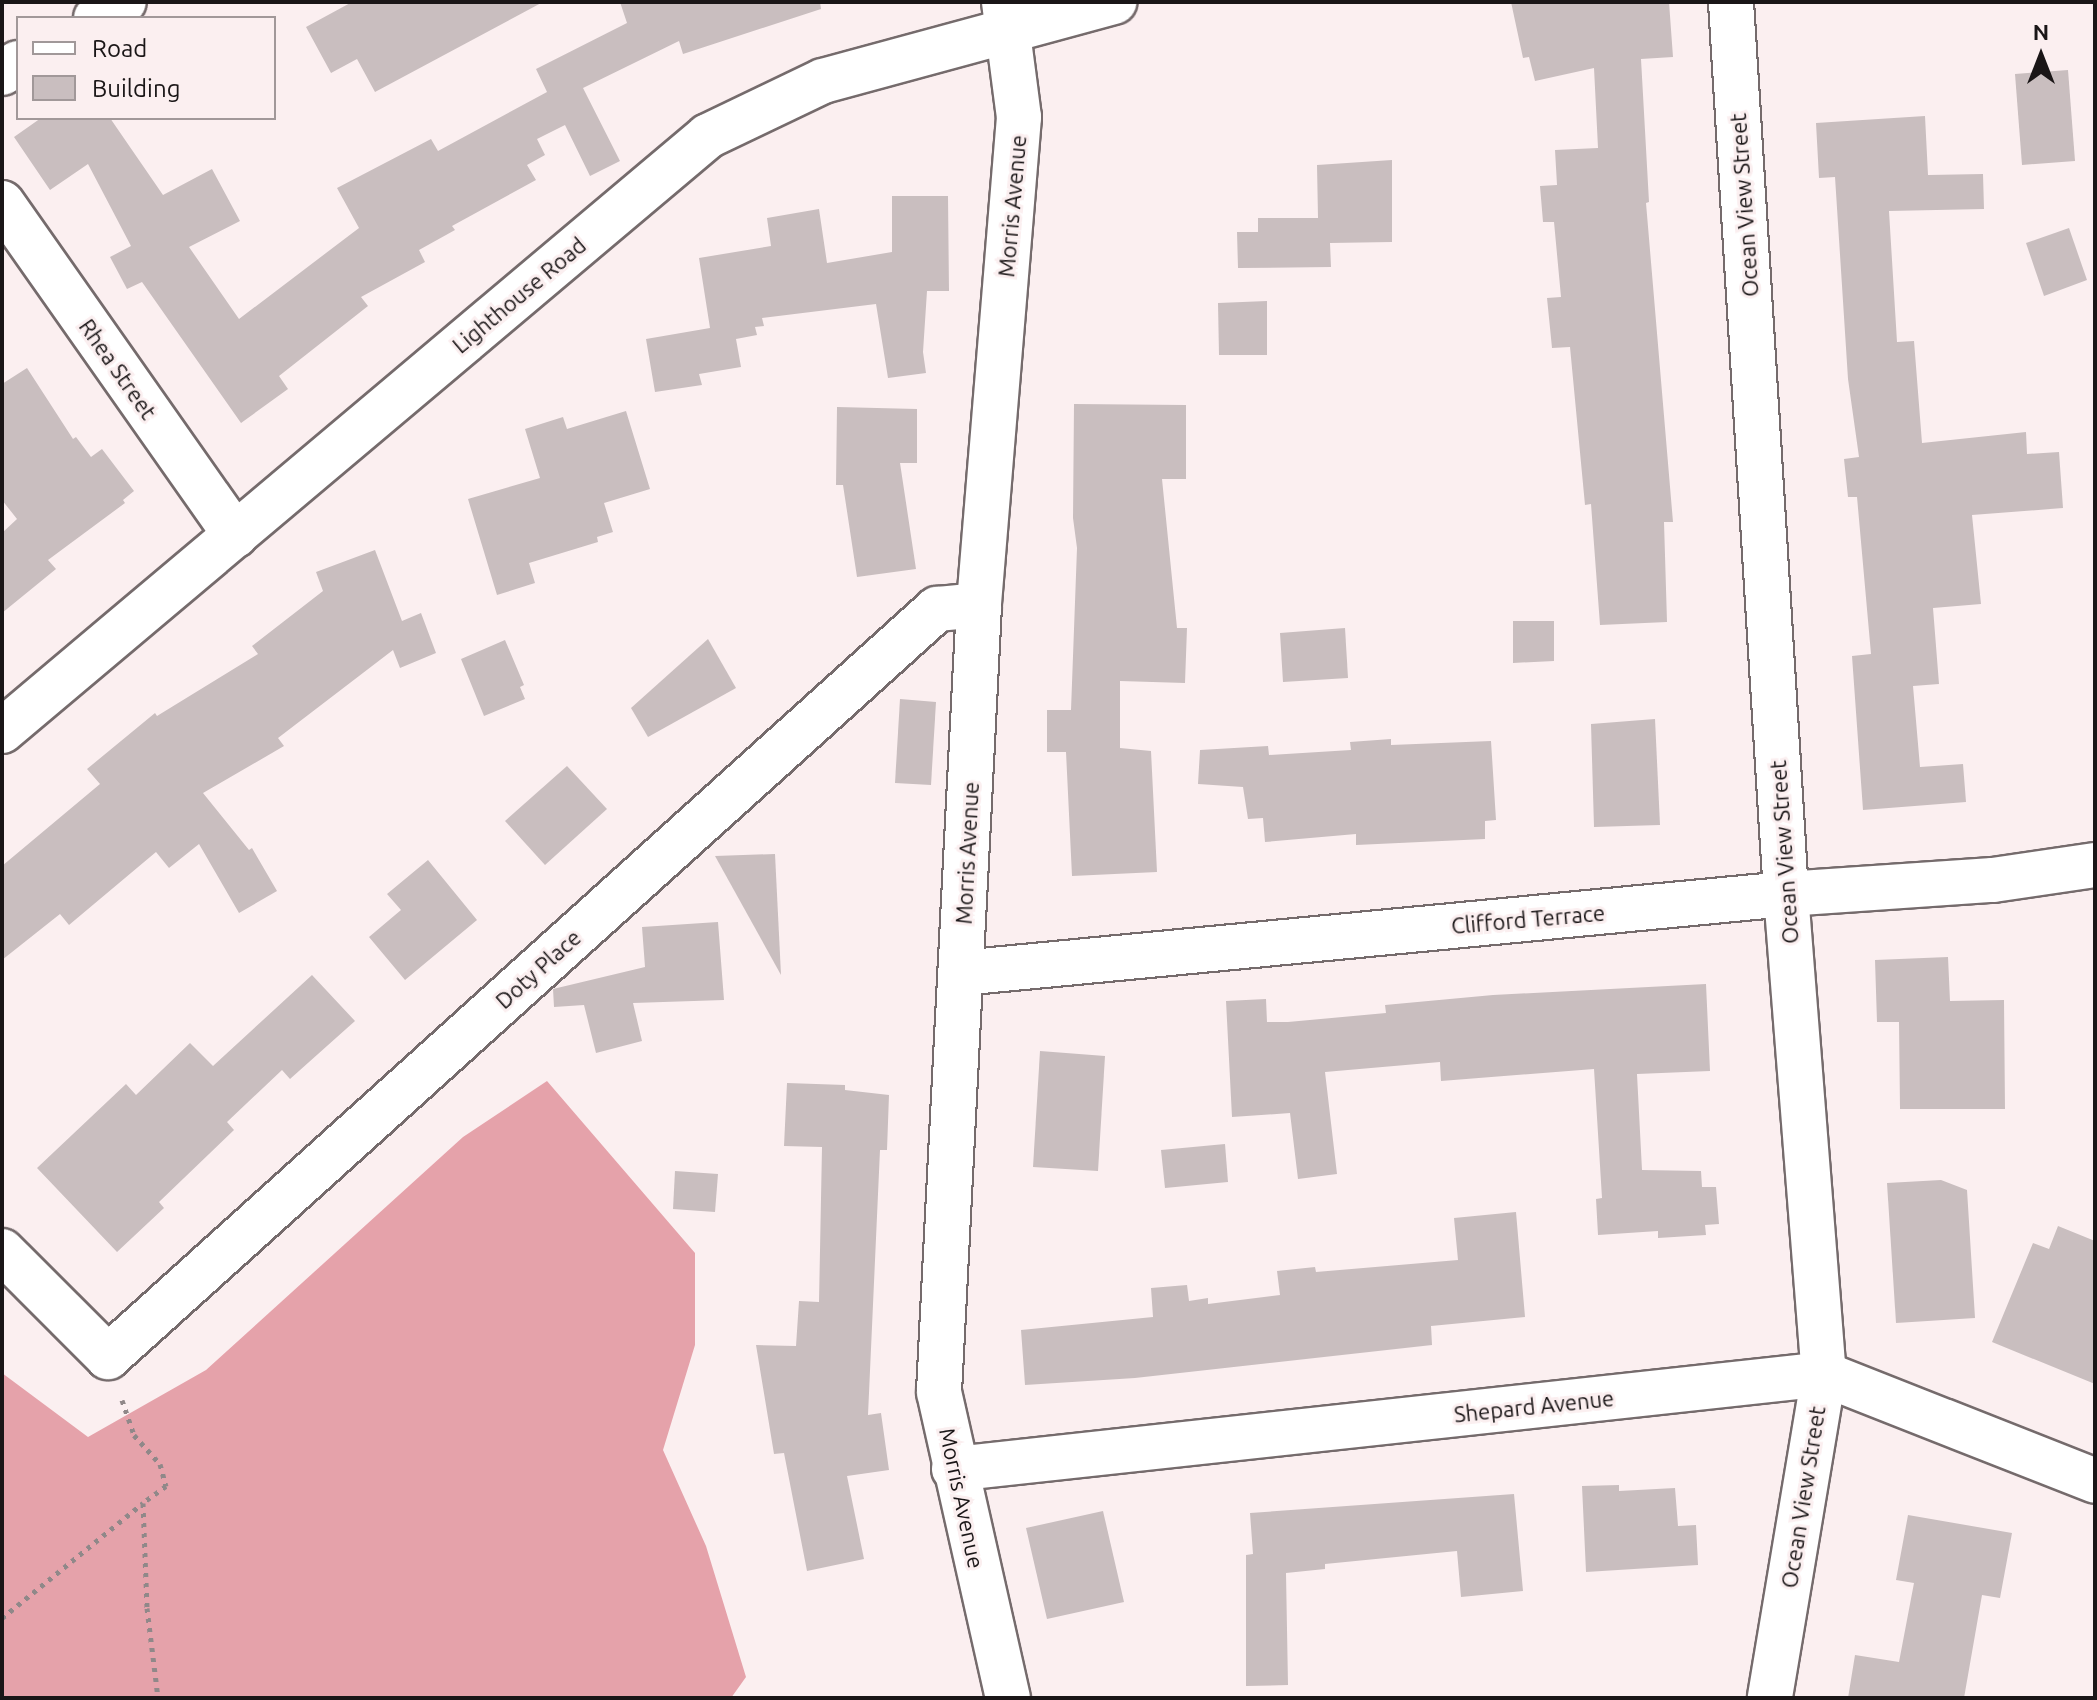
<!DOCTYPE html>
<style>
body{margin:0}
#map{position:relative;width:2097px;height:1700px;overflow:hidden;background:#fbeff0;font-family:Ubuntu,sans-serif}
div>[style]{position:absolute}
.forest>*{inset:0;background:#e5a2aa}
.building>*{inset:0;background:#c9bebf}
.path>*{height:5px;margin-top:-2.5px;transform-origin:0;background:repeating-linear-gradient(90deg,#908889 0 4px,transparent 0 10px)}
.roads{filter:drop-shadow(2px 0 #756b6c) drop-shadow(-2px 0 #756b6c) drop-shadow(0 2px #756b6c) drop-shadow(0 -2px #756b6c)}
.street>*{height:44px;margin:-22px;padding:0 22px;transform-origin:22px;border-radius:22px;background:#fff}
span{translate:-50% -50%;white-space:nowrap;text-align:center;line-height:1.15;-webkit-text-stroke:6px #fbeff0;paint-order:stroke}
.street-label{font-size:22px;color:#1a1617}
.frame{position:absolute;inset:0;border:4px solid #1a1617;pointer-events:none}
.legend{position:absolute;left:16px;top:16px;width:260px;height:104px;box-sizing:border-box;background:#fbeff0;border:2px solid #a19899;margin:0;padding:10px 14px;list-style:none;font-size:24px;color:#1a1617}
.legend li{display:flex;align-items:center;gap:16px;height:40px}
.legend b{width:40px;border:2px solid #a19899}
.north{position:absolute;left:2001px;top:16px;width:80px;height:80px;-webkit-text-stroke:6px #fbeff0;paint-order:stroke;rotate:0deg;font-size:22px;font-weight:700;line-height:32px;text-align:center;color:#1a1617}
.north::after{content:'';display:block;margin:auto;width:28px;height:36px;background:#1a1617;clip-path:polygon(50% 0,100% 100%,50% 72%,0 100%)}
</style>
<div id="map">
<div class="forest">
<i style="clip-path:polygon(547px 1081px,695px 1253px,695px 1345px,663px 1450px,706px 1546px,746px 1677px,731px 1698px,2px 1698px,2px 1373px,88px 1437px,206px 1370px,463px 1137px)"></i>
</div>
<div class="building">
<i style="clip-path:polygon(352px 2px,543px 2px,375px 92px,357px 59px,331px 73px,306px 27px)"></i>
<i style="clip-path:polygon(620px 2px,820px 2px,821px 9px,683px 54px,679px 41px,583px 88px,620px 161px,590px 176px,565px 125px,537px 139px,545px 155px,527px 165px,536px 180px,452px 226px,455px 230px,419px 250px,425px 262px,361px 297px,368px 306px,279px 376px,288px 389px,241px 423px,142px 282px,127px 289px,110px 257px,131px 246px,88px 164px,50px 190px,14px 137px,41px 118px,110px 118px,163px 195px,212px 169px,240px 221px,189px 247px,239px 319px,359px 228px,337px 188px,431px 139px,438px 151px,547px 92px,536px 69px,627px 23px)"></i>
<i style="clip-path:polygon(1511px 2px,1669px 2px,1673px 57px,1641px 59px,1649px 202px,1646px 203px,1673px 522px,1664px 522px,1667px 622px,1600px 625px,1591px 504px,1585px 505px,1570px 347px,1552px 348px,1547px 298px,1561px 297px,1554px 222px,1543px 222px,1540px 186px,1557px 185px,1555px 150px,1598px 148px,1594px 68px,1535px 81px,1529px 57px,1523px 58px)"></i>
<i style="clip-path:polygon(2068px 70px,2075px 161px,2022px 165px,2015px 74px)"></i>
<i style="clip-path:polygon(1925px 116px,1928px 175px,1983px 174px,1984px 209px,1889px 211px,1897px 342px,1914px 341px,1922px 443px,2026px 432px,2027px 454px,2059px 452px,2063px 508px,1972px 515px,1981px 604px,1933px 608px,1939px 684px,1913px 686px,1920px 767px,1963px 764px,1966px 802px,1863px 810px,1852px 656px,1871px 654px,1857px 497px,1848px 497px,1844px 459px,1859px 457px,1848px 379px,1835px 177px,1819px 178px,1816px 123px)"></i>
<i style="clip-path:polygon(1392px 160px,1392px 242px,1330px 243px,1331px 267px,1238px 268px,1237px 232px,1258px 232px,1258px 218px,1318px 218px,1317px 165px)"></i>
<i style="clip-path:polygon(892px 196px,948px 196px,949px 291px,927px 291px,923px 352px,926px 373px,888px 378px,876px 304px,762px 318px,764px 326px,755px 327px,757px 335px,736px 339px,741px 367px,699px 374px,702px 385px,655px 392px,646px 339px,710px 328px,699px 258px,771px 246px,767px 218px,819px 209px,827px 263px,892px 252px)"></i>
<i style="clip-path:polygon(2069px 228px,2087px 280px,2044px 296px,2026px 243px)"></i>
<i style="clip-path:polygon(1267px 301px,1267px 355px,1219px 355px,1218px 303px)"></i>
<i style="clip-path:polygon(27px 368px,73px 439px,76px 437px,91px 457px,102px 449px,134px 491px,123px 500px,125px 503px,48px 560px,56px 569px,2px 613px,2px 533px,17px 519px,2px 500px,2px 384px)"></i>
<i style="clip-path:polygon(1074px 404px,1186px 405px,1186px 479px,1162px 479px,1177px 628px,1187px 628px,1185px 683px,1120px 681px,1120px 748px,1151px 751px,1157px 872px,1072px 876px,1066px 752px,1047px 752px,1047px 710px,1071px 710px,1077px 548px,1073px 518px)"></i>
<i style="clip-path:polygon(837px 407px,917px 409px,917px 463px,900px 463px,916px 569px,857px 577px,843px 485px,836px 485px)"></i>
<i style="clip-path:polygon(626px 411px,650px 489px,604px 503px,613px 532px,597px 537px,598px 542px,529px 563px,535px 583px,497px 595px,468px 499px,540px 478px,525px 429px,563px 417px,567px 429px)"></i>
<i style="clip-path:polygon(375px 550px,402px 621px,421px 613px,436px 653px,400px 668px,393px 650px,278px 738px,284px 746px,203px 793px,249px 850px,252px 848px,277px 891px,239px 913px,199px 844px,169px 868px,156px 852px,69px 925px,60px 914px,2px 960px,2px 866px,100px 784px,87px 769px,155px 713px,157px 716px,258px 654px,252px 646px,323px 591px,316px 572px)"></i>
<i style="clip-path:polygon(1513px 621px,1554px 621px,1554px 661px,1513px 663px)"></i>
<i style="clip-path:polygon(1345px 628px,1348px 678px,1283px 682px,1280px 633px)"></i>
<i style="clip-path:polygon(708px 639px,736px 688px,648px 737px,631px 708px)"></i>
<i style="clip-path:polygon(505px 640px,524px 685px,520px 687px,525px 699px,484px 716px,461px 659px)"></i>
<i style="clip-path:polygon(900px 699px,936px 702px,931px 785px,895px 783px)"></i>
<i style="clip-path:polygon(1655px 719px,1660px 825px,1594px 827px,1591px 724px)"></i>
<i style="clip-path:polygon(1391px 739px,1391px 745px,1491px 741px,1496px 820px,1485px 821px,1485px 839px,1356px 845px,1356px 834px,1265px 842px,1263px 818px,1248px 819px,1243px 787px,1198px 784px,1200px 750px,1268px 746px,1269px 755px,1351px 750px,1350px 742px)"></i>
<i style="clip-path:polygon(567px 766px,607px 809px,545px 865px,505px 821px)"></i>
<i style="clip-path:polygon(775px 854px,781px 975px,715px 856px)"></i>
<i style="clip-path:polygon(428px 860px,477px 920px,405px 980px,369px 937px,401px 910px,387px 894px)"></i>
<i style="clip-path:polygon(718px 922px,724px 1000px,633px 1003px,642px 1041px,596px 1053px,584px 1005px,554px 1007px,553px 989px,645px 967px,642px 927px)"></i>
<i style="clip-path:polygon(1948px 957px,1950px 1001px,2004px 1000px,2005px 1109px,1900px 1109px,1899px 1022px,1877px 1022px,1875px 960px)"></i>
<i style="clip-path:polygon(312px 975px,355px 1021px,290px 1079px,282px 1070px,227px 1122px,234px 1130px,159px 1202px,164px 1208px,117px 1252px,37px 1168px,126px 1084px,136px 1095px,190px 1043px,213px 1066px)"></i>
<i style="clip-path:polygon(1706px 984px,1710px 1071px,1637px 1074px,1642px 1170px,1701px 1171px,1702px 1187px,1716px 1187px,1719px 1224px,1705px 1225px,1706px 1235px,1658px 1238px,1658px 1231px,1598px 1235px,1596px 1199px,1602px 1198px,1594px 1069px,1441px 1081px,1440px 1062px,1325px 1072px,1337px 1174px,1298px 1179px,1290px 1113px,1232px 1117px,1226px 1001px,1266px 999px,1267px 1022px,1288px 1022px,1386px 1013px,1385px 1005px,1493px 995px)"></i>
<i style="clip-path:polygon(1040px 1051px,1105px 1056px,1098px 1171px,1033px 1167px)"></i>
<i style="clip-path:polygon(787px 1083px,845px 1085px,845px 1090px,889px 1095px,887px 1150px,880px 1150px,868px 1415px,881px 1413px,889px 1470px,847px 1476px,864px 1559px,807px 1571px,784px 1453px,774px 1454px,756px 1345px,796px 1346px,799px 1301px,819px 1302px,822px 1147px,784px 1146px)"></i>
<i style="clip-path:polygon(1225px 1144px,1228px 1182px,1165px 1188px,1161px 1150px)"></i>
<i style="clip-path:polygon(675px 1171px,718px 1174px,715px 1212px,673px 1209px)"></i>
<i style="clip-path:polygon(1941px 1180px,1967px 1190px,1975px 1318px,1896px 1323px,1887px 1183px)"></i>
<i style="clip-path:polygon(1516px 1212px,1525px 1317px,1431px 1326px,1432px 1345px,1135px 1378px,1025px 1385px,1021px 1330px,1153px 1317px,1151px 1288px,1187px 1285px,1189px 1301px,1208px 1298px,1208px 1304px,1280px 1295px,1277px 1271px,1315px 1267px,1316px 1272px,1458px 1260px,1454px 1218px)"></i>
<i style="clip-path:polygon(2058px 1226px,2095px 1241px,2095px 1384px,1992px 1342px,2033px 1243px,2049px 1249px)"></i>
<i style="clip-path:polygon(1619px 1485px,1619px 1491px,1675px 1488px,1678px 1526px,1696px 1525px,1698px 1565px,1586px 1572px,1582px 1486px)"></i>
<i style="clip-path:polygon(1514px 1494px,1523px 1591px,1461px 1597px,1457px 1551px,1325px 1564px,1325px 1569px,1286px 1573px,1288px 1685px,1246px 1686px,1246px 1555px,1253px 1554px,1250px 1513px)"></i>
<i style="clip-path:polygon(1103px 1511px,1124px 1602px,1047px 1619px,1026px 1528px)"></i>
<i style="clip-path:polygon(1908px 1515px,2012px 1533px,2000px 1598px,1982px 1595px,1964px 1698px,1848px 1698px,1855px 1655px,1899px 1662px,1914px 1583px,1896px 1580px)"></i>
</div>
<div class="path">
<i style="left:122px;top:1400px;width:37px;rotate:71deg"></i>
<i style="left:134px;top:1435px;width:39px;rotate:48deg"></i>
<i style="left:160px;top:1464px;width:23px;rotate:75deg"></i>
<i style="left:166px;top:1486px;width:29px;rotate:144deg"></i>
<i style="left:143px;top:1503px;width:105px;rotate:87.8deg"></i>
<i style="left:147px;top:1608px;width:91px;rotate:83deg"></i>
<i style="left:2px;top:1618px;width:182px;rotate:-39.2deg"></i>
</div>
<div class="roads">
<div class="street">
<i style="left:1004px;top:2px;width:116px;rotate:82.6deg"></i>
<i style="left:1019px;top:117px;width:490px;rotate:94.7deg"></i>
<i style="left:979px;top:605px;width:788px;rotate:92.91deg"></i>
<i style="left:939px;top:1392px;width:314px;rotate:77.3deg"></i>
<i style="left:1731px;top:2px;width:894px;rotate:86.47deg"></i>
<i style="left:1786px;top:894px;width:482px;rotate:85.5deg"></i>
<i style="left:1824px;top:1374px;width:328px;rotate:99.5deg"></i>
<i style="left:96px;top:18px;width:32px;rotate:-30deg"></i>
<i style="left:2px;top:73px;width:19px;rotate:-32deg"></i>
<i style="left:2px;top:203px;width:406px;rotate:54.9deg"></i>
<i style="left:2px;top:731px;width:923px;rotate:-40.12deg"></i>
<i style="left:708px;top:136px;width:127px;rotate:-25.6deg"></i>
<i style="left:823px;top:81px;width:302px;rotate:-15.2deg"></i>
<i style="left:961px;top:973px;width:829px;rotate:-5.47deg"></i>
<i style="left:1786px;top:894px;width:207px;rotate:-3.9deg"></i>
<i style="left:1993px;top:880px;width:103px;rotate:-8.4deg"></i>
<i style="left:2px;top:1251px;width:150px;rotate:45deg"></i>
<i style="left:108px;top:1357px;width:1117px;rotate:-42.06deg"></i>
<i style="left:937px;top:609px;width:42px;rotate:-5.4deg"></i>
<i style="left:954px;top:1469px;width:875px;rotate:-6.23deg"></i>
<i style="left:1824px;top:1374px;width:291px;rotate:21.5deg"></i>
</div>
</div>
<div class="street-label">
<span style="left:1744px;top:205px;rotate:-94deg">Ocean View Street</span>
<span style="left:1012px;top:206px;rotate:-85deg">Morris Avenue</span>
<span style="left:519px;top:295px;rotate:-40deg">Lighthouse Road</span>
<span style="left:118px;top:369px;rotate:55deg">Rhea Street</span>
<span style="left:1784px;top:852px;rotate:-94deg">Ocean View Street</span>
<span style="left:967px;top:853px;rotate:-87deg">Morris Avenue</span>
<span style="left:1528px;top:919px;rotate:-5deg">Clifford Terrace</span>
<span style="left:538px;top:969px;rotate:-42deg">Doty Place</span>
<span style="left:1534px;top:1406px;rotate:-6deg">Shepard Avenue</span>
<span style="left:1803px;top:1497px;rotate:-81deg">Ocean View Street</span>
<span style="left:962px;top:1498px;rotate:78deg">Morris Avenue</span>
</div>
<div class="frame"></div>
<ul class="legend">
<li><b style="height:10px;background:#fff"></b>Road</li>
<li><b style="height:22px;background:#c9bebf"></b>Building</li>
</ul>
<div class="north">N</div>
</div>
